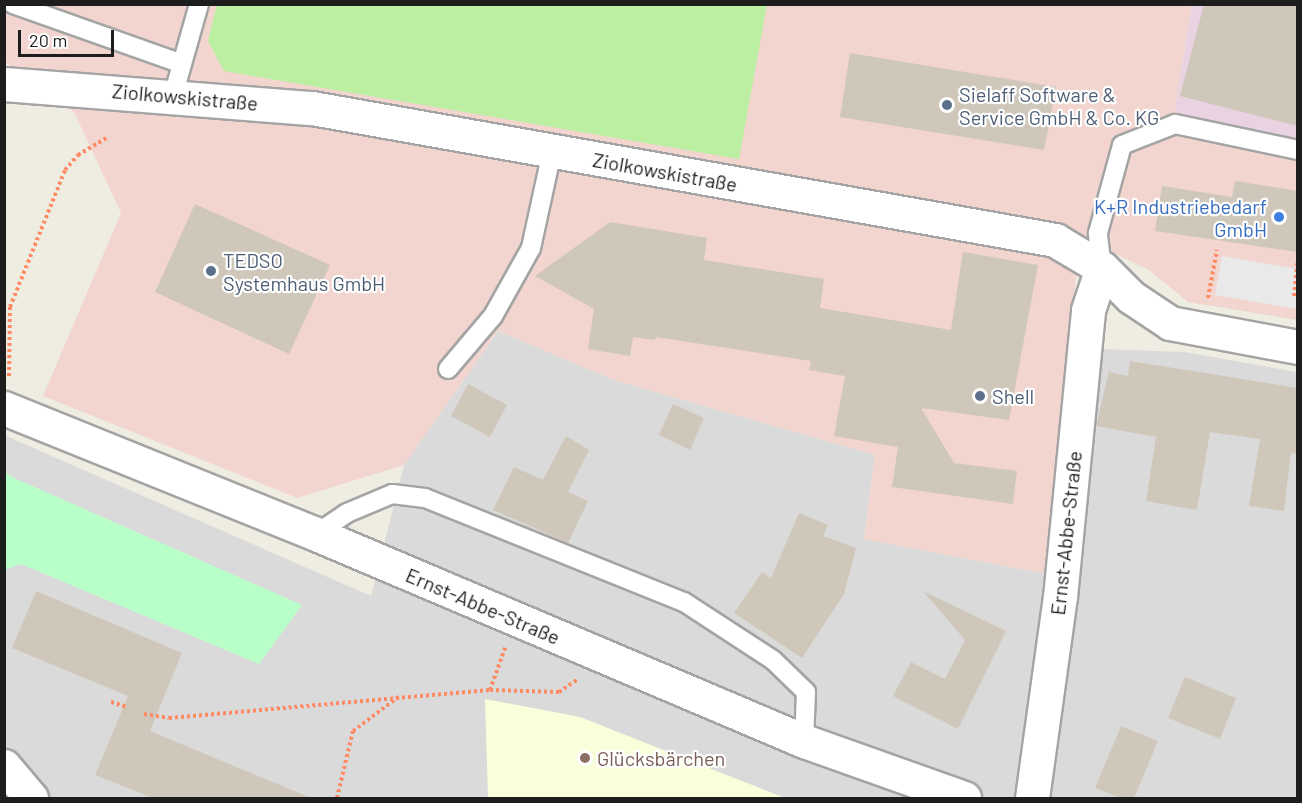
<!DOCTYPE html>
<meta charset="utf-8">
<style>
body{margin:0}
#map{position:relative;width:1302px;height:803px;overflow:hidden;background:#efede1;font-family:Barlow,sans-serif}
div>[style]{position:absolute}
.residential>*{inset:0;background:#dbdada}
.commercial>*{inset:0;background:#f2d5cf}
.industrial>*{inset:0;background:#e9d3e2}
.education>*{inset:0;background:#faffdb}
.grass>*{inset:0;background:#bcefa2}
.park>*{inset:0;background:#b9ffc9}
.parking>*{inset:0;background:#e9e9e9}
.building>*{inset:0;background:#cfc7ba}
.path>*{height:4px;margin-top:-2px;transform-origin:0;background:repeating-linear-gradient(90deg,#ff8a63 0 3px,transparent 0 6px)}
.roads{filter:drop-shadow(2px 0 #a4a4a4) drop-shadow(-2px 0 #a4a4a4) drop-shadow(0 2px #a4a4a4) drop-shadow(0 -2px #a4a4a4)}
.lane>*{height:18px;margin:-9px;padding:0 9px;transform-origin:9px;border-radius:9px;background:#fff}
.street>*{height:33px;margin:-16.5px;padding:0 16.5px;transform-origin:16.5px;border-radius:16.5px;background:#fff}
.dots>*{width:16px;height:16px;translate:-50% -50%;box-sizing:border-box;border:3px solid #fff;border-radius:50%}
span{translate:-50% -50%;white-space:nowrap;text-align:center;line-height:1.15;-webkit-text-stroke:4.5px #fff;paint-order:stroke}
.service-label{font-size:20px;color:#4e5e75}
.left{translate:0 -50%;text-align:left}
.street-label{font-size:20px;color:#1d1d1d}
.shop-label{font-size:20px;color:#366cbe}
.right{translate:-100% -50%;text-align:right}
.education-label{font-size:20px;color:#785e54}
.frame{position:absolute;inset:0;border:6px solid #1d1d1d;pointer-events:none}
.scale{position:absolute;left:18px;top:30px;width:96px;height:27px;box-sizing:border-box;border:3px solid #1d1d1d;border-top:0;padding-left:8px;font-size:18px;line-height:21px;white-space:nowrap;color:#1d1d1d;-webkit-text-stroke:4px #fff;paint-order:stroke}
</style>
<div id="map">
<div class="residential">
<i style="clip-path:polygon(498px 331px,617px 381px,875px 455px,864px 539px,1047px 574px,1100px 349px,1184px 352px,1297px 372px,1297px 798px,5px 798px,4px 435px,371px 596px,404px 465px)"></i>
</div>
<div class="commercial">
<i style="clip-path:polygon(5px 4px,1192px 5px,1175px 110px,1297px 156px,1297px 320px,1188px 302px,1149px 270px,1080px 237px,1047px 574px,864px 539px,875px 455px,617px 381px,498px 331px,404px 465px,297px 498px,43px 396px,121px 213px,74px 112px,5px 62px)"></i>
</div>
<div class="industrial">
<i style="clip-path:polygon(1192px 5px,1297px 5px,1297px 156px,1175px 110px)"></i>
</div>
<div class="education">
<i style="clip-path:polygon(485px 699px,580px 717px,785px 798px,488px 798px)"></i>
</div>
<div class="grass">
<i style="clip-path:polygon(217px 4px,767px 4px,767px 5px,739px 159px,224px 71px,208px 41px)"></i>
</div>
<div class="park">
<i style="clip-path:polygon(5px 472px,14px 478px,302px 605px,259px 664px,21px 564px,5px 570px)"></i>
</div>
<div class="parking">
<i style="clip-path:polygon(1222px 256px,1297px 269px,1297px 309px,1215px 295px)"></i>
</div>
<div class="building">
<i style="clip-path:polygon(1204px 4px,1298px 4px,1298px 126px,1180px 96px)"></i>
<i style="clip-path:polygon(850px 53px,1056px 87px,1044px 150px,840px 117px)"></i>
<i style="clip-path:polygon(1235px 181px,1298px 191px,1298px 252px,1155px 231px,1162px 186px,1232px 197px)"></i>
<i style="clip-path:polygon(195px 204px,330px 265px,289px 354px,155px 292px)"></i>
<i style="clip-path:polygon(610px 222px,707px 238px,704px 260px,824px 279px,820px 308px,951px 330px,963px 252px,1038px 265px,1009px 420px,921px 408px,954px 463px,1017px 471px,1013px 504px,892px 487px,898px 447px,834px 436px,845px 376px,809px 370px,811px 361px,656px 337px,655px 340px,633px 337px,630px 356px,588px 349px,594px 309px,535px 276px)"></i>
<i style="clip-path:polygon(1130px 361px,1298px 388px,1298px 454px,1291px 453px,1284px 511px,1249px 506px,1260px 439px,1210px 432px,1197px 510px,1146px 501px,1156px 437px,1096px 426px,1109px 372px,1128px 376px)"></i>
<i style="clip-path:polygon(468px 384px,507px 405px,490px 437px,451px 416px)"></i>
<i style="clip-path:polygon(673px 404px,704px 418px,690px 450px,659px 435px)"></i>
<i style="clip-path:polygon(566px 436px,589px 450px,568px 492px,588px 501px,568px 543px,493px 510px,514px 467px,543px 480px)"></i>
<i style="clip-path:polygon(799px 513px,828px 525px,823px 536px,856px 548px,844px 594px,802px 658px,734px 613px,762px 572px,771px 578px)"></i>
<i style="clip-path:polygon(36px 591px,182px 653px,150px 731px,311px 798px,153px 798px,95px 775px,128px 696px,12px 648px)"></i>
<i style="clip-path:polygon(923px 591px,1006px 631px,958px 729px,893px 696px,911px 662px,945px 679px,965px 640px)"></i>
<i style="clip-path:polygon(1185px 677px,1236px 698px,1220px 739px,1168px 718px)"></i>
<i style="clip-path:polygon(1121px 726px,1158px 741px,1134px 798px,1121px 798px,1095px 788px)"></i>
</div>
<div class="path">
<i style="left:1294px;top:296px;width:36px;rotate:-84deg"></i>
<i style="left:1208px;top:298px;width:49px;rotate:-79.4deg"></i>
<i style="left:9px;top:376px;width:69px;rotate:-89.2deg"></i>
<i style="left:10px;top:307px;width:148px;rotate:-68.1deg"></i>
<i style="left:65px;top:170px;width:20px;rotate:-49deg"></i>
<i style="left:78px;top:155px;width:33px;rotate:-31deg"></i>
<i style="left:490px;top:690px;width:45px;rotate:-70.3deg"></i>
<i style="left:111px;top:702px;width:17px;rotate:17deg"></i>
<i style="left:144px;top:714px;width:25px;rotate:9deg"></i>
<i style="left:169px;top:718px;width:322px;rotate:-5deg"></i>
<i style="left:490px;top:690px;width:69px;rotate:1.7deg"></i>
<i style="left:559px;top:692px;width:23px;rotate:-34deg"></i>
<i style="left:337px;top:798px;width:69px;rotate:-76.6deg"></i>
<i style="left:353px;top:731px;width:60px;rotate:-36.9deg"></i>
</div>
<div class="roads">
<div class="lane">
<i style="left:13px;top:4px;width:179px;rotate:19.5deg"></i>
<i style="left:173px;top:96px;width:96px;rotate:-74.2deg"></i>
<i style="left:1102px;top:268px;width:35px;rotate:-97deg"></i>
<i style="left:1098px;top:233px;width:91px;rotate:-74.7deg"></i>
<i style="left:1122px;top:145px;width:57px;rotate:-21.6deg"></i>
<i style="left:1175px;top:124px;width:126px;rotate:11.9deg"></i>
<i style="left:448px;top:369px;width:70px;rotate:-49.7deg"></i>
<i style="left:493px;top:316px;width:78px;rotate:-60.8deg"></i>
<i style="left:531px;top:248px;width:98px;rotate:-77.7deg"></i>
<i style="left:316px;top:534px;width:37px;rotate:-34deg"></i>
<i style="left:347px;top:513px;width:49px;rotate:-22.9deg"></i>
<i style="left:392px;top:494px;width:33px;rotate:7deg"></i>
<i style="left:425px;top:498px;width:279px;rotate:21.9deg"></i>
<i style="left:684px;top:602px;width:106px;rotate:33.1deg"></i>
<i style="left:773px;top:660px;width:46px;rotate:44.1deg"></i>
<i style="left:806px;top:692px;width:49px;rotate:92.3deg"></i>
</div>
<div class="street">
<i style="left:4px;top:84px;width:309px;rotate:4.5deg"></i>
<i style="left:312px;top:108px;width:755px;rotate:10.07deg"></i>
<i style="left:1055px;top:240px;width:55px;rotate:30.8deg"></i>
<i style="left:1102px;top:268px;width:41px;rotate:45deg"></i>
<i style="left:1131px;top:297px;width:47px;rotate:33.7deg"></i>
<i style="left:1170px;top:323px;width:130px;rotate:10.6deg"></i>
<i style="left:4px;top:408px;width:336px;rotate:22deg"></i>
<i style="left:316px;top:534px;width:530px;rotate:22.99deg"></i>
<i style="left:804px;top:741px;width:170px;rotate:19.6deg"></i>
<i style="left:4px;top:766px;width:42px;rotate:49.8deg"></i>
<i style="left:1032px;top:798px;width:203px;rotate:-82.1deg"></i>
<i style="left:1060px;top:597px;width:288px;rotate:-84.4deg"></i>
<i style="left:1088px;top:310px;width:44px;rotate:-71.6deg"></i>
</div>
</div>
<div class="dots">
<i style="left:947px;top:105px;background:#5c6f8a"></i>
<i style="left:1279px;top:217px;background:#3f7fe0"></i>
<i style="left:211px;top:271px;background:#5c6f8a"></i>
<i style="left:980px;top:396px;background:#5c6f8a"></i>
<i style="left:585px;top:758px;background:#8d6e63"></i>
</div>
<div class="service-label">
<span class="left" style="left:959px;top:106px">Sielaff Software &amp;<br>Service GmbH &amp; Co. KG</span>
<span class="left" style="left:223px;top:272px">TEDSO<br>Systemhaus GmbH</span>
<span class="left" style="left:992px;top:396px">Shell</span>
</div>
<div class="street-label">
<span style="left:185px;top:97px;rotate:5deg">Ziolkowskistraße</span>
<span style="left:665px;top:172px;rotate:10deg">Ziolkowskistraße</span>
<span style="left:1066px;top:533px;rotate:-84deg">Ernst-Abbe-Straße</span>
<span style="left:483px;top:606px;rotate:23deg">Ernst-Abbe-Straße</span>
</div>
<div class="shop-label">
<span class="right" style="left:1267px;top:218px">K+R Industriebedarf<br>GmbH</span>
</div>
<div class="education-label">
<span class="left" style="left:597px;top:758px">Glücksbärchen</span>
</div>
<div class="frame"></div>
<div class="scale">20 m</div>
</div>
